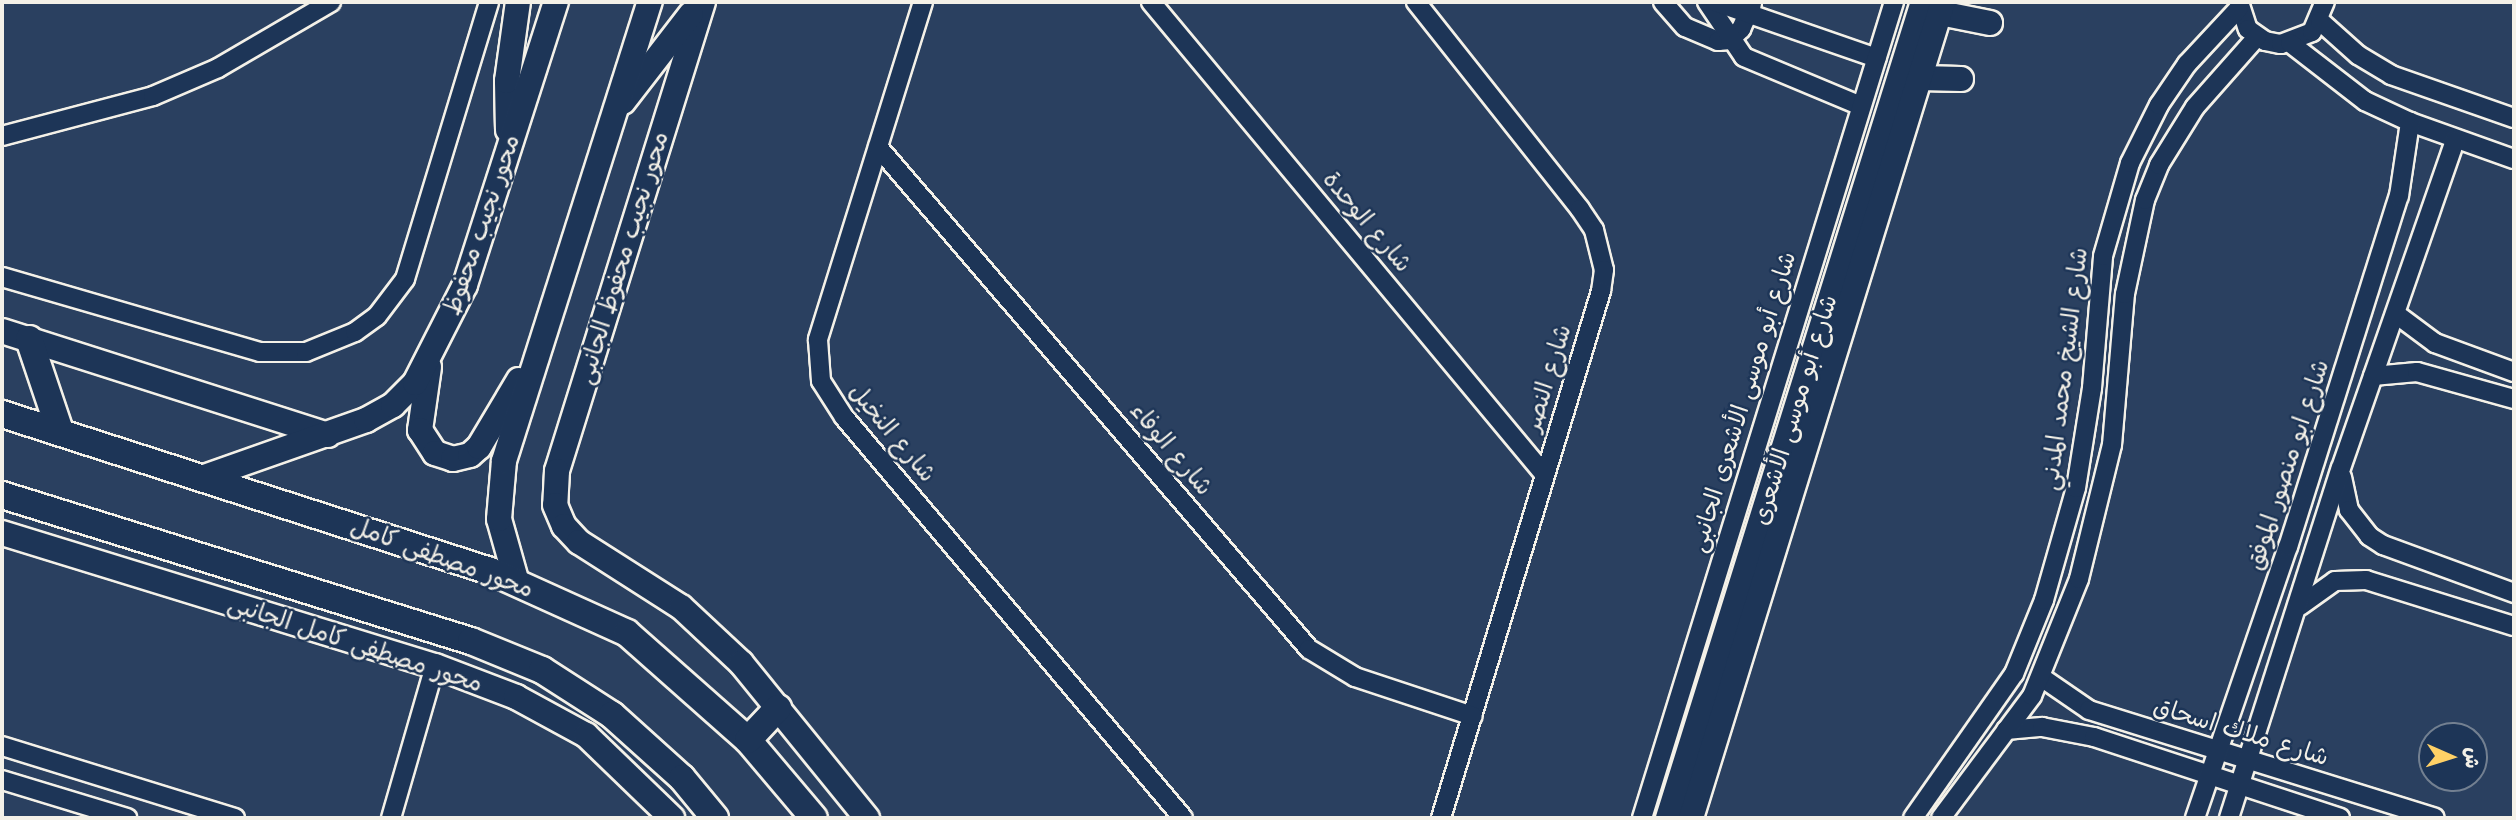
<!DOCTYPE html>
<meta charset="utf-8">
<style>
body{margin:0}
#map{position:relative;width:2516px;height:820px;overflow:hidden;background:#2a4060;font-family:"Shantell Sans","Playpen Sans Arabic",sans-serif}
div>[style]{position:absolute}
.roads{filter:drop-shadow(2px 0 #f4f1e8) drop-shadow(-2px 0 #f4f1e8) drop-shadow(0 2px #f4f1e8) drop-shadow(0 -2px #f4f1e8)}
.street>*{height:18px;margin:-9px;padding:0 9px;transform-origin:9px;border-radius:9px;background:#1d3557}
.secondary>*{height:24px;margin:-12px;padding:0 12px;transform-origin:12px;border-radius:12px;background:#1d3557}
.primary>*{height:26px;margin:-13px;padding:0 13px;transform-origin:13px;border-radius:13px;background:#1d3557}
span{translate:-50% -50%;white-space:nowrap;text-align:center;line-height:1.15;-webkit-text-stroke:5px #1d3557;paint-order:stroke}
.street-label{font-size:24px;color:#f4f1e8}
.frame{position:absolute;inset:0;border:4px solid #f4f1e8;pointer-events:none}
.north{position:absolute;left:2418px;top:722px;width:70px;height:70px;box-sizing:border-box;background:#1d3557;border:2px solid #738091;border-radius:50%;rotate:93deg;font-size:19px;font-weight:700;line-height:28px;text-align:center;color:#f4f1e8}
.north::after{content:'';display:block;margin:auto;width:24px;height:32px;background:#ffd166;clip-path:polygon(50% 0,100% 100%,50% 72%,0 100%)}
</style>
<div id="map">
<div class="roads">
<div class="street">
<i style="left:923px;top:2px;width:354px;rotate:107.3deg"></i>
<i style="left:818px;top:340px;width:41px;rotate:85.8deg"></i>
<i style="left:821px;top:381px;width:43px;rotate:57.4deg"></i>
<i style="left:844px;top:417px;width:525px;rotate:49.79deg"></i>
<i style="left:1151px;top:2px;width:614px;rotate:50.22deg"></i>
<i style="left:1416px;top:2px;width:264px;rotate:51.6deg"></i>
<i style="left:1580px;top:209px;width:25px;rotate:56deg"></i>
<i style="left:1594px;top:230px;width:41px;rotate:76deg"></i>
<i style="left:1604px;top:270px;width:21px;rotate:98deg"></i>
<i style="left:1601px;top:291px;width:551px;rotate:106.89deg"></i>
<i style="left:1663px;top:2px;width:33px;rotate:49deg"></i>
<i style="left:1685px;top:27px;width:36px;rotate:23deg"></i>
<i style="left:1718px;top:41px;width:12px;rotate:-5deg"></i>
<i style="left:1730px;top:40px;width:16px;rotate:-45deg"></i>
<i style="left:1741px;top:29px;width:27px;rotate:-66deg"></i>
<i style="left:1707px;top:2px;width:66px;rotate:56.1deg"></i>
<i style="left:1744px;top:57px;width:127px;rotate:22.7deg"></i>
<i style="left:1715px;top:2px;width:171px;rotate:19.1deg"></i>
<i style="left:2239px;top:2px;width:28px;rotate:72deg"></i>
<i style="left:2248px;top:29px;width:21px;rotate:35deg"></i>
<i style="left:2265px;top:41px;width:16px;rotate:11deg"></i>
<i style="left:2281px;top:44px;width:33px;rotate:-21deg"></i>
<i style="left:2312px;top:32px;width:33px;rotate:-67deg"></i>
<i style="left:2320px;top:21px;width:51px;rotate:41.8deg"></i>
<i style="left:2358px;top:55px;width:39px;rotate:31deg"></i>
<i style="left:2391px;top:75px;width:130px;rotate:19.3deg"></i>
<i style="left:2290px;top:43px;width:95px;rotate:37.7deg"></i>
<i style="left:2365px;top:101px;width:50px;rotate:25deg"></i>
<i style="left:2410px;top:122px;width:110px;rotate:19.6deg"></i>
<i style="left:2px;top:136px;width:156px;rotate:-14.8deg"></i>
<i style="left:153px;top:96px;width:71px;rotate:-23.3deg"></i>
<i style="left:218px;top:68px;width:131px;rotate:-30.3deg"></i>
<i style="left:878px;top:147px;width:662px;rotate:49.35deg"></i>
<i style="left:1309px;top:649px;width:54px;rotate:31.3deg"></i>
<i style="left:1355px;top:677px;width:124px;rotate:18.3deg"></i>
<i style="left:2px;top:277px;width:269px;rotate:16.2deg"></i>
<i style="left:260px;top:352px;width:46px"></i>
<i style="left:306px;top:352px;width:53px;rotate:-22.2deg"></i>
<i style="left:355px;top:332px;width:27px;rotate:-36deg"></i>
<i style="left:377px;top:316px;width:46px;rotate:-52.9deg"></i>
<i style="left:405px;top:279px;width:289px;rotate:-73.1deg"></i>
<i style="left:2396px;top:314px;width:49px;rotate:36.6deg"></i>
<i style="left:2435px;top:343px;width:84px;rotate:20.2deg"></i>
<i style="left:2373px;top:376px;width:44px;rotate:-5.2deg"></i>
<i style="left:2417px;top:372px;width:101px;rotate:15.6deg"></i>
<i style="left:2342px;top:477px;width:34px;rotate:78deg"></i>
<i style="left:2349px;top:510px;width:33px;rotate:52deg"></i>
<i style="left:2369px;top:536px;width:17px;rotate:33deg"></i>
<i style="left:2383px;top:545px;width:140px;rotate:20.1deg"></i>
<i style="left:2300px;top:606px;width:43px;rotate:-35.5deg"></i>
<i style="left:2335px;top:581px;width:31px;rotate:-2deg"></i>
<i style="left:2366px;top:580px;width:155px;rotate:17.3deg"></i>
<i style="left:2041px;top:677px;width:58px;rotate:34.5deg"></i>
<i style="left:2089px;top:710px;width:362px;rotate:17.3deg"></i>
<i style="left:2006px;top:730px;width:36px;rotate:-5deg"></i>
<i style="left:2042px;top:727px;width:53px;rotate:10.9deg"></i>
<i style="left:2094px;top:737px;width:259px;rotate:18.2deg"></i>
<i style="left:2px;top:746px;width:244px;rotate:17.2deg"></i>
<i style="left:2px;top:780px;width:131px;rotate:16.9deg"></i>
<i style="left:391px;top:818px;width:158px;rotate:-73.9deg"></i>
<i style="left:1642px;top:818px;width:854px;rotate:-72.84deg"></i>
<i style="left:1913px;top:818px;width:176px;rotate:-55deg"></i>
<i style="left:2014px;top:674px;width:80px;rotate:-67.9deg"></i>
<i style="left:2044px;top:600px;width:116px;rotate:-74.1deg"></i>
<i style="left:2076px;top:488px;width:101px;rotate:-80.9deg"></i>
<i style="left:2092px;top:388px;width:132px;rotate:-85.2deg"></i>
<i style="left:2103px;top:256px;width:97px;rotate:-73.8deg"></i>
<i style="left:2130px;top:163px;width:65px;rotate:-63.4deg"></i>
<i style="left:2159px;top:105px;width:50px;rotate:-55.7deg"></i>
<i style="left:2187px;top:64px;width:76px;rotate:-47.1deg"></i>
<i style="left:1941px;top:818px;width:152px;rotate:-53.3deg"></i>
<i style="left:2032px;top:696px;width:126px;rotate:-68.1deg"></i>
<i style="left:2079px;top:579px;width:138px;rotate:-76.2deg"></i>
<i style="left:2112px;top:445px;width:152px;rotate:-85.1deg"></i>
<i style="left:2125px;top:294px;width:96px;rotate:-78deg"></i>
<i style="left:2145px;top:200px;width:38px;rotate:-68deg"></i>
<i style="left:2159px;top:165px;width:68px;rotate:-58.2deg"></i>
<i style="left:2195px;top:107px;width:94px;rotate:-48.5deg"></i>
<i style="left:2195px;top:818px;width:287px;rotate:-71.1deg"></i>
<i style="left:2288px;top:547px;width:368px;rotate:-72.5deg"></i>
<i style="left:2399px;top:196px;width:75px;rotate:-81.5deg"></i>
<i style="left:2229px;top:818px;width:367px;rotate:-72.3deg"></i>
<i style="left:2341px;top:468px;width:347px;rotate:-70.8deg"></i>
</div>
<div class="secondary">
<i style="left:703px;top:2px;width:491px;rotate:107.3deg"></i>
<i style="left:557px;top:471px;width:34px;rotate:93deg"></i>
<i style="left:555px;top:505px;width:23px;rotate:67deg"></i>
<i style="left:564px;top:526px;width:22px;rotate:47deg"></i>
<i style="left:579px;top:542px;width:121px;rotate:32.5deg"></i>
<i style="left:681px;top:607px;width:82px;rotate:43deg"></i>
<i style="left:741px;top:663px;width:200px;rotate:50.9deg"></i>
<i style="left:1940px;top:13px;width:51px;rotate:11.3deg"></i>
<i style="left:1920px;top:78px;width:41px;rotate:1.4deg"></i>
<i style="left:623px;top:102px;width:111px;rotate:-52.3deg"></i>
<i style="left:508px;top:130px;width:49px;rotate:-91.2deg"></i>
<i style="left:507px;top:81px;width:80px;rotate:-82.1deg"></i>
<i style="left:2px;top:331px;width:342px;rotate:17.7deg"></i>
<i style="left:429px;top:367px;width:64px;rotate:98.1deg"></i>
<i style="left:420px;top:430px;width:27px;rotate:57deg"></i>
<i style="left:435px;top:453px;width:19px;rotate:18deg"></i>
<i style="left:453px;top:459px;width:17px;rotate:-13deg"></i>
<i style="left:470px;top:455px;width:12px;rotate:-42deg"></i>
<i style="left:479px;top:447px;width:78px;rotate:-59.2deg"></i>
<i style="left:207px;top:476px;width:169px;rotate:-19.4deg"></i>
<i style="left:366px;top:420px;width:31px;rotate:-29deg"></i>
<i style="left:393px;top:405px;width:31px;rotate:-45deg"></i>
<i style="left:415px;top:383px;width:110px;rotate:-63deg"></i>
<i style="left:465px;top:285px;width:297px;rotate:-72.2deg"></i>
<i style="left:2px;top:533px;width:453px;rotate:17.1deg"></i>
<i style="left:435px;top:666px;width:87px;rotate:20.9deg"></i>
<i style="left:516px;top:697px;width:80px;rotate:28.5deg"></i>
<i style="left:586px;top:735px;width:120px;rotate:44deg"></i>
<i style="left:517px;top:583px;width:66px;rotate:-105.7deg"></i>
<i style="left:499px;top:519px;width:58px;rotate:-85.1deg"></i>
<i style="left:504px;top:461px;width:482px;rotate:-72.4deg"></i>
<i style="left:1668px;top:818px;width:855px;rotate:-72.65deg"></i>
<i style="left:1691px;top:818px;width:854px;rotate:-72.84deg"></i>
</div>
<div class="primary">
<i style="left:29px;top:339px;width:97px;rotate:71.4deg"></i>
<i style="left:2px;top:414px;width:513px;rotate:17.83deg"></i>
<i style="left:490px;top:571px;width:150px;rotate:24.3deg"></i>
<i style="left:627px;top:633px;width:162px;rotate:41.5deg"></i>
<i style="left:748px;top:740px;width:102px;rotate:49.8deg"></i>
<i style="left:2px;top:495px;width:491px;rotate:17.3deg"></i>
<i style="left:471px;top:641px;width:77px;rotate:22.2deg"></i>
<i style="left:542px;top:670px;width:83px;rotate:32.7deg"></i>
<i style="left:612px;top:715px;width:94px;rotate:42deg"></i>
<i style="left:682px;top:778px;width:52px;rotate:50.5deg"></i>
<i style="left:748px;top:740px;width:44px;rotate:-46.8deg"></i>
</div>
</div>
<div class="street-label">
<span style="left:1367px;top:222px;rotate:50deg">شارع الوحدة</span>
<span style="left:482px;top:225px;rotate:-71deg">محور نجيب محفوظ</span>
<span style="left:623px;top:258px;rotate:-73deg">محور نجيب محفوظ الجانبى</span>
<span style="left:2065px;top:369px;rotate:-83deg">شارع الشيخ محمد المدني</span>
<span style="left:1548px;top:378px;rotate:-73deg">شارع النصر</span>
<span style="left:1743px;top:402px;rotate:-73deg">شارع أبو موسى الأشعرى الجانبى</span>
<span style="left:1795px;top:410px;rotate:-73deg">شارع أبو موسى الأشعرى</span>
<span style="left:892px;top:433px;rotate:50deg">شارع النخيل</span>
<span style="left:1171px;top:449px;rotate:50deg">شارع الوفاء</span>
<span style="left:2288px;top:465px;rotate:-72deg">شارع ابو منصور الموفق</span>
<span style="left:442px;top:558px;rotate:20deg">محور مصطفى كامل</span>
<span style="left:355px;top:644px;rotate:18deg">محور مصطفى كامل الجانبى</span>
<span style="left:2241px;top:732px;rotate:17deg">شارع ملاك اسحاق</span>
</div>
<div class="frame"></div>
<div class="north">ش</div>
</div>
